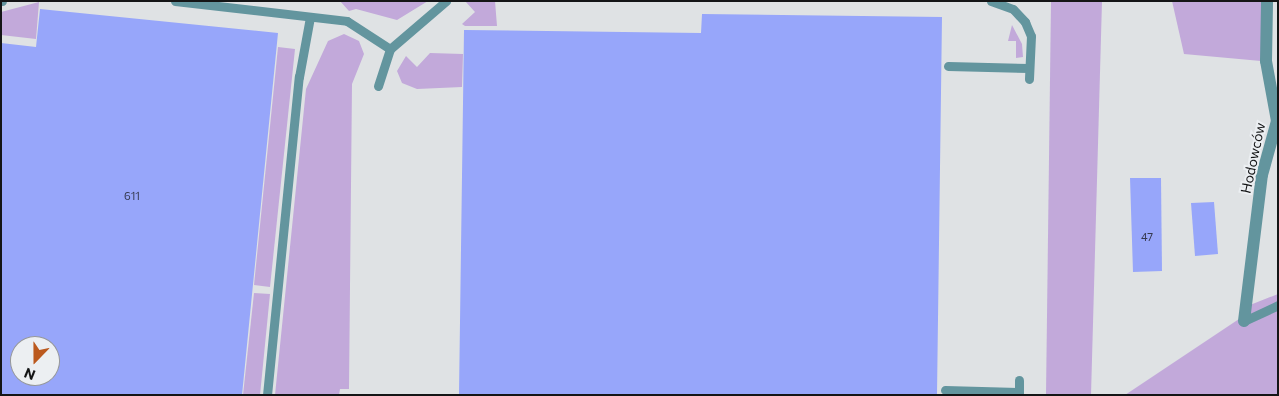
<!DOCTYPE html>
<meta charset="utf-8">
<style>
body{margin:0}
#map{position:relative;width:1279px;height:396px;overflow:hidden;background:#dfe2e4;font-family:Commissioner,sans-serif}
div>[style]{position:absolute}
.green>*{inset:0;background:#c2a9da}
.building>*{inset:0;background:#97a6fa}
.lane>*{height:9px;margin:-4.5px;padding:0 4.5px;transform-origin:4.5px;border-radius:4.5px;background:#63959e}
.street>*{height:12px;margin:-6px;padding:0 6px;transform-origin:6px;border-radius:6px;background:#63959e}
span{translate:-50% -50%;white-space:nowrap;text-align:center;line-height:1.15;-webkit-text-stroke:4px #eceff2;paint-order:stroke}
.number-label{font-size:11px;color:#35394f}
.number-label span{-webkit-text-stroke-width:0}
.street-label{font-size:14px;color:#141516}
.frame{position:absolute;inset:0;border:2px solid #141516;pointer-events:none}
.north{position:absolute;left:10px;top:336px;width:50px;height:50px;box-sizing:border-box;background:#eceff2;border:1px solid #96989a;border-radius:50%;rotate:202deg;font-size:14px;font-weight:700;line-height:20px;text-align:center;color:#141516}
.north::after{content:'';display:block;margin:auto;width:18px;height:22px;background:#bb591e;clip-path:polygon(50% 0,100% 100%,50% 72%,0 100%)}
</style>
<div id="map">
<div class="green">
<i style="clip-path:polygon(340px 1px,428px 1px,397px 20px,356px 9px,349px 11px)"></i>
<i style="clip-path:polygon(465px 1px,495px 1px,497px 26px,465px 26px,462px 24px,475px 12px)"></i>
<i style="clip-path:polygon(1051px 1px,1102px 1px,1091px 395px,1046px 395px)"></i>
<i style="clip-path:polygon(1172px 1px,1262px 1px,1261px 61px,1184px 54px)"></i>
<i style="clip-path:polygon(39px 2px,36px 39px,1px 35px,1px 12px)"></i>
<i style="clip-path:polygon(1012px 25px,1022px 44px,1023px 57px,1016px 58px,1016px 41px,1008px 41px)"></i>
<i style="clip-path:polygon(344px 34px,359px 41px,364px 54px,352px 84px,349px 389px,340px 389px,339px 395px,275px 395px,306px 89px,328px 41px)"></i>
<i style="clip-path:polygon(278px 47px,295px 49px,270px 287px,254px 285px)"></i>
<i style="clip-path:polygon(430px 53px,463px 54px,462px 87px,417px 89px,402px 83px,397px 71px,406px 56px,417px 67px)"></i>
<i style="clip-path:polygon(254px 293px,270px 294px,260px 395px,243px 395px)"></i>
<i style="clip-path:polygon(1278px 294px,1278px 395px,1125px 395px,1239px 319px,1250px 305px)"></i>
</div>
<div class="building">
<i style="clip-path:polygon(evenodd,40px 9px,278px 33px,242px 395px,1px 395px,1px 43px,36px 47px,40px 9px,20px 346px,50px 346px,50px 376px,20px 376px,20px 346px)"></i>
<i style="clip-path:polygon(702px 14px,942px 17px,937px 395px,459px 395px,464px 30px,701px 33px)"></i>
<i style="clip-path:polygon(1130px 178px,1161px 178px,1162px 271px,1133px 272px)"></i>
<i style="clip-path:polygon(1214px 202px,1218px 254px,1195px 256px,1191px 203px)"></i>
</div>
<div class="lane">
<i style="left:1px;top:1px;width:1px"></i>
<i style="left:175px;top:1px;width:173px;rotate:6.6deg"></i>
<i style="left:347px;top:21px;width:51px;rotate:33.1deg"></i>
<i style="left:991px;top:1px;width:23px;rotate:20deg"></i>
<i style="left:1013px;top:9px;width:18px;rotate:47deg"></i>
<i style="left:1025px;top:22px;width:15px;rotate:67deg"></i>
<i style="left:1031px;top:36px;width:43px;rotate:92.7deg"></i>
<i style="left:948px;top:66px;width:81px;rotate:1.4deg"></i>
<i style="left:378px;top:86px;width:39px;rotate:-72deg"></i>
<i style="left:390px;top:49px;width:74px;rotate:-40.6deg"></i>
<i style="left:1244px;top:321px;width:38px;rotate:-25deg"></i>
<i style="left:945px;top:390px;width:74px;rotate:1.5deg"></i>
<i style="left:267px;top:395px;width:320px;rotate:-84.3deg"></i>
<i style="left:299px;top:77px;width:61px;rotate:-79.6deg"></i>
<i style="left:1019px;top:395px;width:15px;rotate:-90deg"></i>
</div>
<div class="street">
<i style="left:1244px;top:321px;width:147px;rotate:-83deg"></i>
<i style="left:1262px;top:175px;width:56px;rotate:-74.5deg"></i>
<i style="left:1277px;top:121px;width:61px;rotate:-100.4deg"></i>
<i style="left:1266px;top:61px;width:60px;rotate:-89deg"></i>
</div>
<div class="number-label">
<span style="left:132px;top:196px">611</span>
<span style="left:1147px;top:237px">47</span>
</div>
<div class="street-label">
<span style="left:1253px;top:158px;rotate:-78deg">Hodowców</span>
</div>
<div class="frame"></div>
<div class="north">N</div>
</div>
